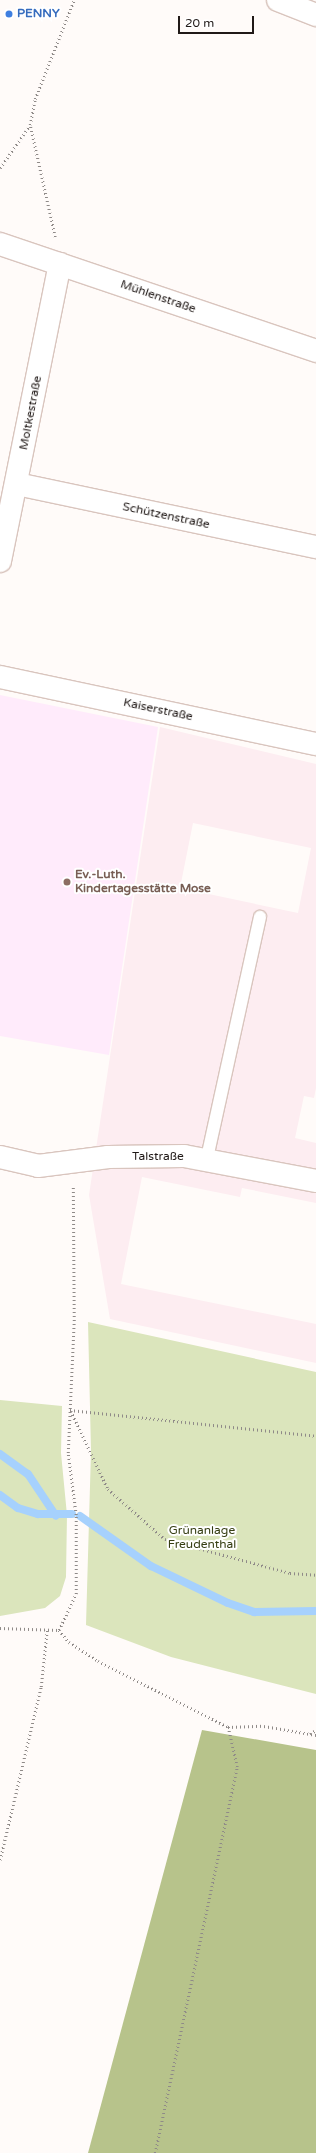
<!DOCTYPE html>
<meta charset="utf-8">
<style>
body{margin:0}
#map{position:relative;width:316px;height:2153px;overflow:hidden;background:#fffbf9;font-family:"Varela Round",sans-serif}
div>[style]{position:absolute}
.commercial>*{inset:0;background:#fdedf1}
.education>*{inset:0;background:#ffebfb}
.green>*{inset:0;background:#dbe5bc}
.forest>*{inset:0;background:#b7c38b}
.stream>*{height:8px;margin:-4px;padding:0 4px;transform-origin:4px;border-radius:4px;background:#a6d1fd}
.path>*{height:2.5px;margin-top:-1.25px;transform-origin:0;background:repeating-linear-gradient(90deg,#8f8a88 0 1px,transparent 0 4px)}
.roads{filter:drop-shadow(1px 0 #d9c5be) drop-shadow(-1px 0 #d9c5be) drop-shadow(0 1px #d9c5be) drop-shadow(0 -1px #d9c5be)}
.service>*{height:12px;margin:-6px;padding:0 6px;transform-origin:6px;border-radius:6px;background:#fff}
.minor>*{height:22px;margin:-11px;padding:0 11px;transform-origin:11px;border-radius:11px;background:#fff}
.secondary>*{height:22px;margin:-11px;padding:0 11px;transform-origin:11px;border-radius:11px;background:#fff}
.dots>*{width:11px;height:11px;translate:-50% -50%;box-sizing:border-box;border:2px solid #fff;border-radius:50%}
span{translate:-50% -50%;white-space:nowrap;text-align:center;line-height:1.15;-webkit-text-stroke:4px #fff;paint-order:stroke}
.shop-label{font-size:12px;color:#366cbe;font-weight:700}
.left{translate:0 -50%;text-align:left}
.street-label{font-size:12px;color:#201917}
.education-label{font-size:12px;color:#785e54;font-weight:700}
.park-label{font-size:12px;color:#373f14}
.scale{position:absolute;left:178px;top:16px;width:76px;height:18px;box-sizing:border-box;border:2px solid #201917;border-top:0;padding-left:5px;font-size:12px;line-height:14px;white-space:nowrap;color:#201917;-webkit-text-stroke:3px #fff;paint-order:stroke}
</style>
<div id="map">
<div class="commercial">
<i style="clip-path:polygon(evenodd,160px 727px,316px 764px,316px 1088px,314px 1098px,304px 1096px,295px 1138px,316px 1143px,316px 1203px,242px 1188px,240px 1197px,142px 1177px,121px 1284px,316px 1324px,316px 1363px,110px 1319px,89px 1195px,160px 727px,193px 823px,311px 848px,298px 913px,180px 888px,193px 823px)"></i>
</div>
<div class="education">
<i style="clip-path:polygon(0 695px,158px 727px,109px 1055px,0 1036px)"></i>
</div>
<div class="green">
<i style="clip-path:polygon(88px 1322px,316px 1372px,316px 1694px,171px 1657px,86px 1625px,91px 1451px)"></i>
<i style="clip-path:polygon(0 1400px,62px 1406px,61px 1453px,67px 1515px,66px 1577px,60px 1596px,45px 1608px,0 1616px)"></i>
</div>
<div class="forest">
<i style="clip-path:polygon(202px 1730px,316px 1750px,316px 2153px,88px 2153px)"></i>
</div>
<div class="stream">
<i style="left:0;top:1454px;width:34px;rotate:36deg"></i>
<i style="left:28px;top:1474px;width:50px;rotate:56.3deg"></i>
<i style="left:0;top:1495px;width:22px;rotate:36deg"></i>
<i style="left:18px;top:1508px;width:21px;rotate:17deg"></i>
<i style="left:38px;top:1514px;width:34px"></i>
<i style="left:80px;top:1516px;width:87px;rotate:35.2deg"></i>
<i style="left:151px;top:1566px;width:85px;rotate:25.7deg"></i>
<i style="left:228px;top:1603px;width:28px;rotate:19deg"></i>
<i style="left:254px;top:1612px;width:62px;rotate:-0.9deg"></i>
</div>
<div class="path">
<i style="left:0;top:168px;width:52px;rotate:-55.1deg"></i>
<i style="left:55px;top:237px;width:115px;rotate:-102.6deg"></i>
<i style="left:30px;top:125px;width:26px;rotate:-79deg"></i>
<i style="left:35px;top:99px;width:106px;rotate:-68.5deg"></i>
<i style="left:70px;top:1410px;width:247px;rotate:6deg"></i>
<i style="left:71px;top:1411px;width:86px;rotate:64.6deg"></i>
<i style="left:108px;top:1489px;width:76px;rotate:41.3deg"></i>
<i style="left:165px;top:1539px;width:130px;rotate:15.2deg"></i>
<i style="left:290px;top:1573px;width:26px;rotate:4deg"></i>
<i style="left:0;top:1628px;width:59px;rotate:1.9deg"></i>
<i style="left:59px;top:1630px;width:40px;rotate:-65deg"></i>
<i style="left:76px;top:1594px;width:79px;rotate:-90deg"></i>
<i style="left:76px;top:1515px;width:63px;rotate:-97.4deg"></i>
<i style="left:68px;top:1453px;width:132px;rotate:-87.4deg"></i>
<i style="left:74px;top:1321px;width:135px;rotate:-90.4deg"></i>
<i style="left:59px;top:1630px;width:16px;rotate:50deg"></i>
<i style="left:69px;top:1642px;width:35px;rotate:33deg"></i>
<i style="left:98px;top:1661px;width:146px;rotate:26.9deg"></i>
<i style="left:228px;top:1727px;width:36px;rotate:-2deg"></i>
<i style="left:264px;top:1726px;width:53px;rotate:9.8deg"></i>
<i style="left:310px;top:1734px;width:7px;rotate:-34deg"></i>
<i style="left:0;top:1860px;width:178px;rotate:-76.7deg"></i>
<i style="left:41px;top:1687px;width:57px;rotate:-84deg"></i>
<i style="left:155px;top:2153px;width:395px;rotate:-78deg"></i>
<i style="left:237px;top:1767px;width:41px;rotate:-102.7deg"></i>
</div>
<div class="roads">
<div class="service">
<i style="left:207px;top:1158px;width:247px;rotate:-77.6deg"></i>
</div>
<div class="minor">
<i style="left:278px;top:0;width:41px;rotate:21.5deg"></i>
<i style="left:0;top:244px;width:334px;rotate:18.7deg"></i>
<i style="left:17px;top:484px;width:306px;rotate:11.9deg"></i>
<i style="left:0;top:561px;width:303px;rotate:-78.6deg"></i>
<i style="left:0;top:1157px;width:39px;rotate:13deg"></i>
<i style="left:38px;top:1166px;width:71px;rotate:-7.3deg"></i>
<i style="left:108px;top:1157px;width:76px;rotate:-0.8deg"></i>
<i style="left:184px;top:1156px;width:134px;rotate:10.7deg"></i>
</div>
<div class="secondary">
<i style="left:0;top:677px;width:323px;rotate:12deg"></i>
</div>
</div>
<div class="dots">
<i style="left:9px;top:14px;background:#3f7fe0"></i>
<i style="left:67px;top:882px;background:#8d6e63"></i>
</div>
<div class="shop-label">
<span class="left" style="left:17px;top:14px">PENNY</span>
</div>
<div class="street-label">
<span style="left:158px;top:297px;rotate:19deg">Mühlenstraße</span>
<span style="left:31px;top:413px;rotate:-79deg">Moltkestraße</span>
<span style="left:166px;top:516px;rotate:12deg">Schützenstraße</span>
<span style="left:158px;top:710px;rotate:12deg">Kaiserstraße</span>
<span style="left:158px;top:1157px">Talstraße</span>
</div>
<div class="education-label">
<span class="left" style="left:75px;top:882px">Ev.-Luth.<br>Kindertagesstätte Mose</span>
</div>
<div class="park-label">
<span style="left:202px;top:1538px">Grünanlage<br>Freudenthal</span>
</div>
<div class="scale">20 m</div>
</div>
